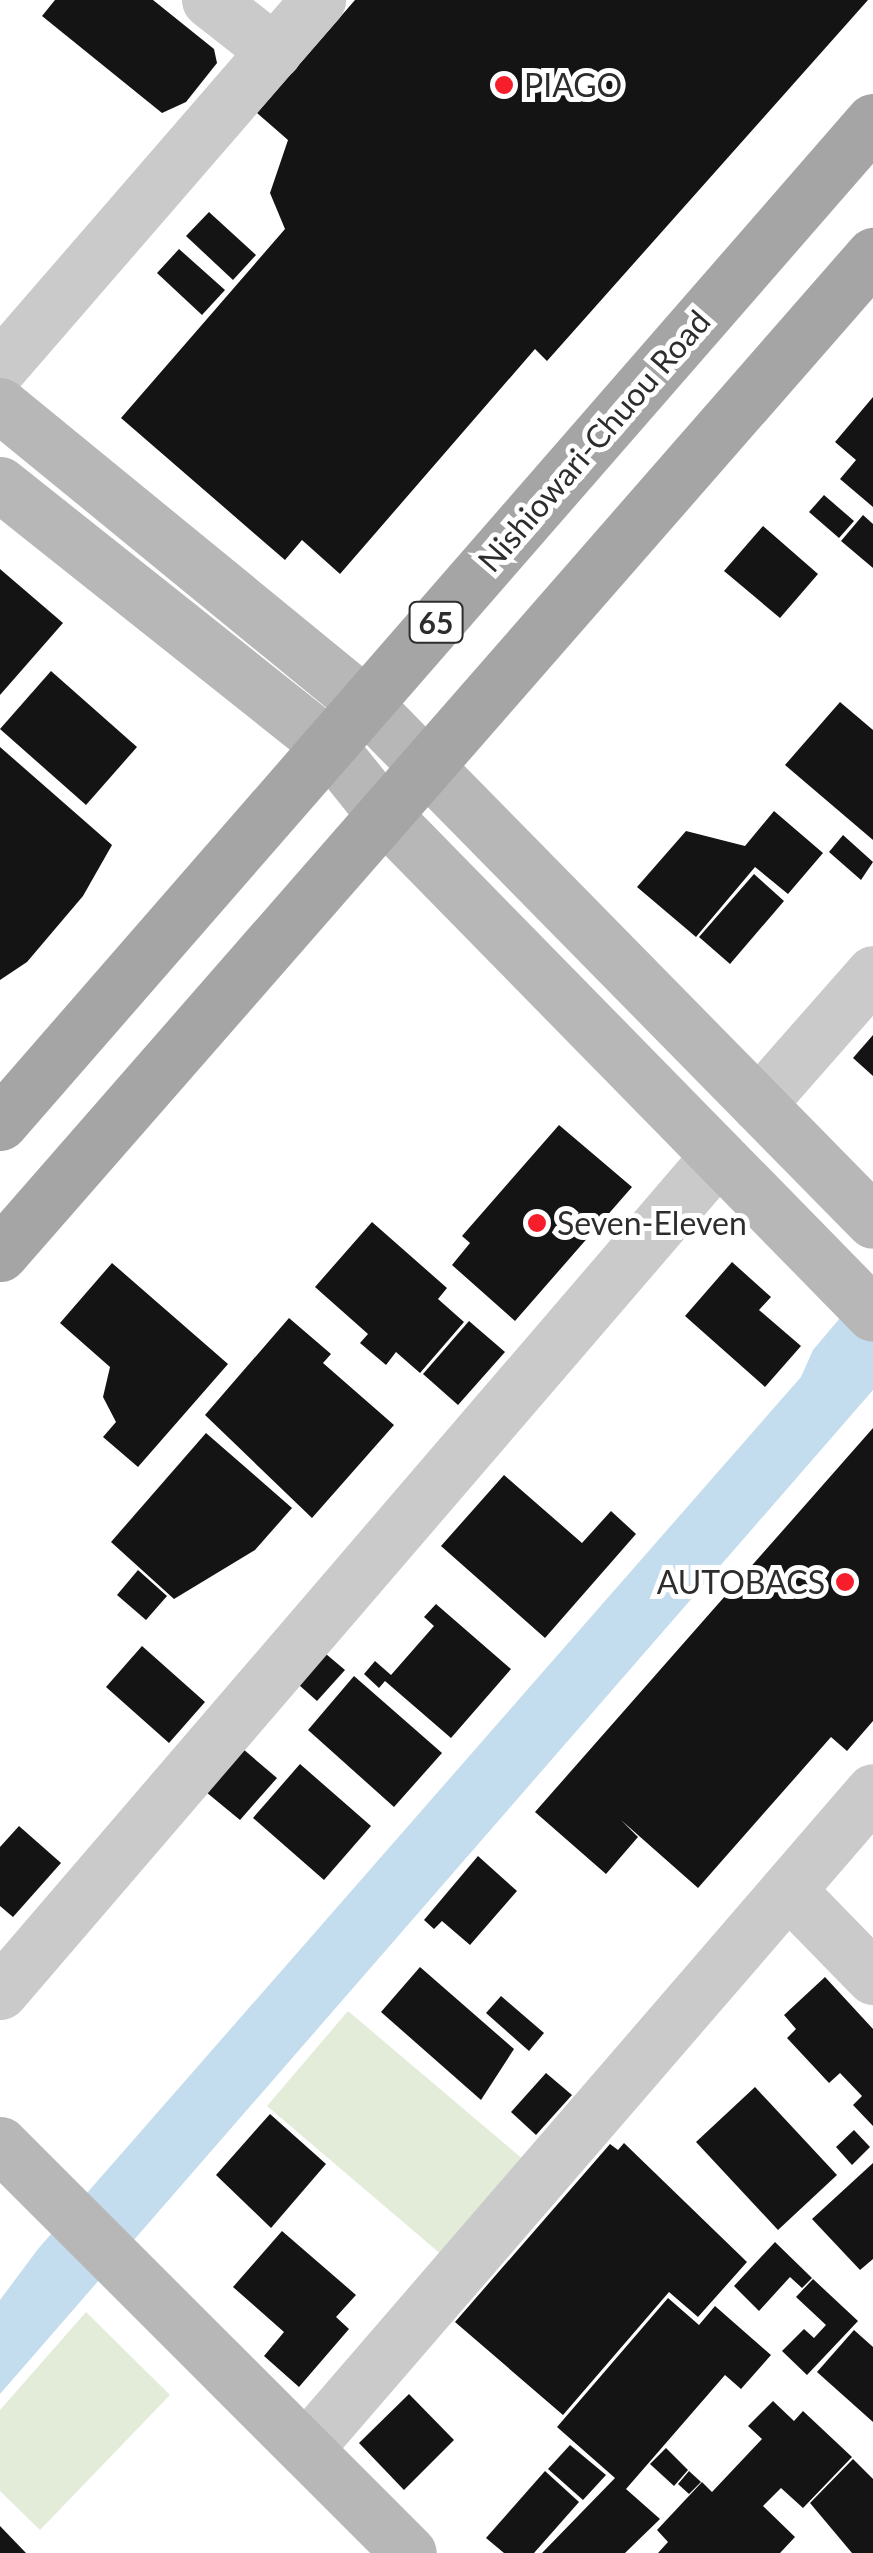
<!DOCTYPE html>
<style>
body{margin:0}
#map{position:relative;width:873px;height:2553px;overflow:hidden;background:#fff;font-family:Lato,sans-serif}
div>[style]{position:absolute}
.green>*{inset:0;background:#e3ecd9}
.water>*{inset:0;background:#c3dcee}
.building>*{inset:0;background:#141414}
.street>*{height:55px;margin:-27.5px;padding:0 27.5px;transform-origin:27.5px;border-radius:27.5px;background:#cacaca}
.secondary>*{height:55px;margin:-27.5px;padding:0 27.5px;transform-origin:27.5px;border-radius:27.5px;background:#b7b7b7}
.primary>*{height:55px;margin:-27.5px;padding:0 27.5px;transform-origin:27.5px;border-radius:27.5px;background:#a5a5a5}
.dots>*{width:28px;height:28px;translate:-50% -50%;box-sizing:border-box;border:5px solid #fff;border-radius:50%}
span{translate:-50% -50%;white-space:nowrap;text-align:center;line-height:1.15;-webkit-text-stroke:10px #fff;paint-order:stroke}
.shield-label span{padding:2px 8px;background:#fff;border:2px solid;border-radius:8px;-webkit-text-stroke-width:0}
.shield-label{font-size:30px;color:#2d2d2d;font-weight:700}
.poi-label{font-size:32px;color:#2d2d2d}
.left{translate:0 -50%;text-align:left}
.right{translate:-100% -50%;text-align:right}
.street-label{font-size:32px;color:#2d2d2d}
</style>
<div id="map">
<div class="green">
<i style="clip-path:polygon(348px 2011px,524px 2160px,443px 2256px,267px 2106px)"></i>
<i style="clip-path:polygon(86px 2312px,170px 2395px,40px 2530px,0 2491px,0 2410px)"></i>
</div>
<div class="water">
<i style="clip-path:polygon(873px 1279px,873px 1390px,0 2394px,0 2300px,38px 2249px,801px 1377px,813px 1350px)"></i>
</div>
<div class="building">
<i style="clip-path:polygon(55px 0,153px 0,214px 49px,217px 63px,186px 102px,162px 113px,42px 16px)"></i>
<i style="clip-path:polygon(355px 0,868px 0,547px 361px,535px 349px,340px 574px,302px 540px,285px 560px,121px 418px,285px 229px,270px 193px,288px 140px,257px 113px)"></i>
<i style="clip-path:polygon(209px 212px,256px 255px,233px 280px,186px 236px)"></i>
<i style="clip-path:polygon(179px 249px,225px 290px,202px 315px,157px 273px)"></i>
<i style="clip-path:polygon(873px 397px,873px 507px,840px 479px,856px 460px,835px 442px)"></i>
<i style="clip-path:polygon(824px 495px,854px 521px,839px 538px,809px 512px)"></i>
<i style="clip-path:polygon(863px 515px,873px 524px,873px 568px,841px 541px)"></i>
<i style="clip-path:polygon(763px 526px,818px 574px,780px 618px,724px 571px)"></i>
<i style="clip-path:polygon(0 569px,63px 623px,0 695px)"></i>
<i style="clip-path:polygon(51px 671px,137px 747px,86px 805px,0 729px)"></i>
<i style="clip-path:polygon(840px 702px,873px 730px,873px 840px,785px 765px)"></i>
<i style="clip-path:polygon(0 747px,112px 845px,83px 896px,27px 962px,0 980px)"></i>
<i style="clip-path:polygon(774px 811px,823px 853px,788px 894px,755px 867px,696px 937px,637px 887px,686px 831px,745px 846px)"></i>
<i style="clip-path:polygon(843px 835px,873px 862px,861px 880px,829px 852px)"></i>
<i style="clip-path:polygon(754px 874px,784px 901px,730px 964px,699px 937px)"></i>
<i style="clip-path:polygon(873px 1035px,873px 1076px,853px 1058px)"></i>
<i style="clip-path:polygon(559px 1125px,632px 1187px,515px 1321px,452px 1265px,470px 1243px,462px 1236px)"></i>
<i style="clip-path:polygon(372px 1222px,447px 1288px,438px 1299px,464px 1322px,420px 1373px,396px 1352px,386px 1365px,360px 1343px,368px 1334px,315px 1287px)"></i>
<i style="clip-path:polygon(732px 1262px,771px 1297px,759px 1310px,801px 1346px,765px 1387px,685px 1316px)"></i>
<i style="clip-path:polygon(112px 1263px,228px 1364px,138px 1467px,103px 1437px,116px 1422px,103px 1397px,110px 1367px,60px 1323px)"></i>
<i style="clip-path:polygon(289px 1318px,331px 1354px,323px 1363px,394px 1425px,312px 1518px,205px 1415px)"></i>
<i style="clip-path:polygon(469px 1321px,505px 1352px,458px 1405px,423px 1374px)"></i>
<i style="clip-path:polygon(873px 1428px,873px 1721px,847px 1751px,831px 1737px,698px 1888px,621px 1820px,638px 1837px,606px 1874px,535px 1812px)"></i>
<i style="clip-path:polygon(206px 1433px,292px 1508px,255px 1550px,174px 1599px,111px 1542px)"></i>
<i style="clip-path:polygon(504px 1475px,582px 1543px,611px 1511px,636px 1534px,545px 1638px,441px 1546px)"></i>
<i style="clip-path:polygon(138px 1570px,167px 1596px,146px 1620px,117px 1595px)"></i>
<i style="clip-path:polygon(436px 1604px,511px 1669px,451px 1738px,385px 1681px,379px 1688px,364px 1674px,375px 1661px,391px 1675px,434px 1626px,424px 1617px)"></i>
<i style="clip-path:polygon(142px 1646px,205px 1702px,169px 1743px,106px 1687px)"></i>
<i style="clip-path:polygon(326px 1654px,345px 1670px,317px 1701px,299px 1685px)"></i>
<i style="clip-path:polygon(354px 1676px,442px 1753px,394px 1807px,308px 1730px)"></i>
<i style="clip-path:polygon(243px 1749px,277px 1778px,240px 1820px,206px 1792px)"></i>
<i style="clip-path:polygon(300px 1764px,371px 1826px,324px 1880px,253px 1818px)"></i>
<i style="clip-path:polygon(19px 1826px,61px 1863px,13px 1917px,0 1906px,0 1847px)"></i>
<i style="clip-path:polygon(478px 1856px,517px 1891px,470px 1945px,442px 1921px,434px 1929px,424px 1920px)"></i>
<i style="clip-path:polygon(420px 1967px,514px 2049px,481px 2100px,381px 2012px)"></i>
<i style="clip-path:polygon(825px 1977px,873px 2029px,873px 2126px,853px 2105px,862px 2096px,840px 2073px,829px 2083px,787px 2038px,796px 2029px,784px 2015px)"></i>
<i style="clip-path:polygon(501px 1996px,544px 2033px,529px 2051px,486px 2013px)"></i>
<i style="clip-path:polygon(546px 2073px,572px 2095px,536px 2135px,511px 2112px)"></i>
<i style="clip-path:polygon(755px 2087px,837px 2175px,778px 2230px,696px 2142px)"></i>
<i style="clip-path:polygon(270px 2114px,326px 2164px,271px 2228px,216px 2175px)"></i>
<i style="clip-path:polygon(854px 2130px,870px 2147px,852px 2165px,836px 2147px)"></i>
<i style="clip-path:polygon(624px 2143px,747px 2262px,698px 2317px,669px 2292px,563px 2415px,455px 2322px,610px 2144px,618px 2150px)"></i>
<i style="clip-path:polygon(873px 2163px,873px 2259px,860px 2270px,812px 2219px)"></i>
<i style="clip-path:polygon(282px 2231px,356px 2295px,336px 2317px,349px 2329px,299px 2387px,264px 2356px,284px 2332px,233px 2287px)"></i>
<i style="clip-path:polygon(775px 2242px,812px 2278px,802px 2288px,790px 2277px,759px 2311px,734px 2286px)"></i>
<i style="clip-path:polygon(813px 2279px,858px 2321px,807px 2375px,782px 2351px,804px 2329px,814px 2338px,826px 2325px,796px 2297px)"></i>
<i style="clip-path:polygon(668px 2298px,699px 2325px,715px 2306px,771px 2355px,741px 2389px,725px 2375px,626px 2489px,660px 2519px,625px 2553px,542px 2553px,615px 2478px,557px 2427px)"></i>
<i style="clip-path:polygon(854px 2330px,873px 2347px,873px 2422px,817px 2372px)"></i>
<i style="clip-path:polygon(409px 2394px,454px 2440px,404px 2490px,359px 2443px)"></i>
<i style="clip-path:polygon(773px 2401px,794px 2421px,803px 2411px,852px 2457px,803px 2508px,781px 2488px,763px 2506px,795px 2537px,780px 2553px,658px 2553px,668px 2542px,657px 2530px,702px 2482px,712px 2492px,762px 2439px,748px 2426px)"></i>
<i style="clip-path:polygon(570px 2445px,606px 2475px,583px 2500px,548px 2469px)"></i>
<i style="clip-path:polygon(666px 2448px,688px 2470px,674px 2486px,650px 2464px)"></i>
<i style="clip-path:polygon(853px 2459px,873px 2479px,873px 2553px,852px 2553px,810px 2503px)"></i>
<i style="clip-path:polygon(545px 2471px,579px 2502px,534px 2553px,504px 2553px,486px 2538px)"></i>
<i style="clip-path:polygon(689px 2471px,701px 2482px,689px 2494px,678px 2484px)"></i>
<i style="clip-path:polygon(0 2526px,26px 2553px,0 2553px)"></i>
</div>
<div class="street">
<i style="left:209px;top:0;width:83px;rotate:38.1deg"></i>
<i style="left:0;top:367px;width:486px;rotate:-49.1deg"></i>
<i style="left:758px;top:1104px;width:174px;rotate:-48.7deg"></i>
<i style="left:788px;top:1890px;width:122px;rotate:45.7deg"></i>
<i style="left:0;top:1992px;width:1102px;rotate:-49.34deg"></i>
<i style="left:305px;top:2449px;width:869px;rotate:-49.2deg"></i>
</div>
<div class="secondary">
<i style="left:0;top:405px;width:470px;rotate:39.3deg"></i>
<i style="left:364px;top:703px;width:726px;rotate:45.5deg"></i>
<i style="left:0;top:484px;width:419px;rotate:38.5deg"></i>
<i style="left:328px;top:745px;width:94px;rotate:51.1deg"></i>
<i style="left:387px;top:818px;width:694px;rotate:45.58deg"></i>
<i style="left:0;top:2144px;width:578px;rotate:45deg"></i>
</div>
<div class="primary">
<i style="left:0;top:1123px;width:1329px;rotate:-48.94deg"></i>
<i style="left:0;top:1254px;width:1327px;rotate:-48.85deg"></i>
</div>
<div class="dots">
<i style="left:504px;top:85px;background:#f51e2a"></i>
<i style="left:537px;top:1223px;background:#f51e2a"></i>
<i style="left:845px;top:1582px;background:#f51e2a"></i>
</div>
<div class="shield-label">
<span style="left:436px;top:622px">65</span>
</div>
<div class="poi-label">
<span class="left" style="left:524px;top:85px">PIAGO</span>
<span class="left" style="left:557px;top:1223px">Seven-Eleven</span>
<span class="right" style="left:825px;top:1582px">AUTOBACS</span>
</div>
<div class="street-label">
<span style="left:594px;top:441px;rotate:-49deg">Nishiowari-Chuou Road</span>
</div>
</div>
